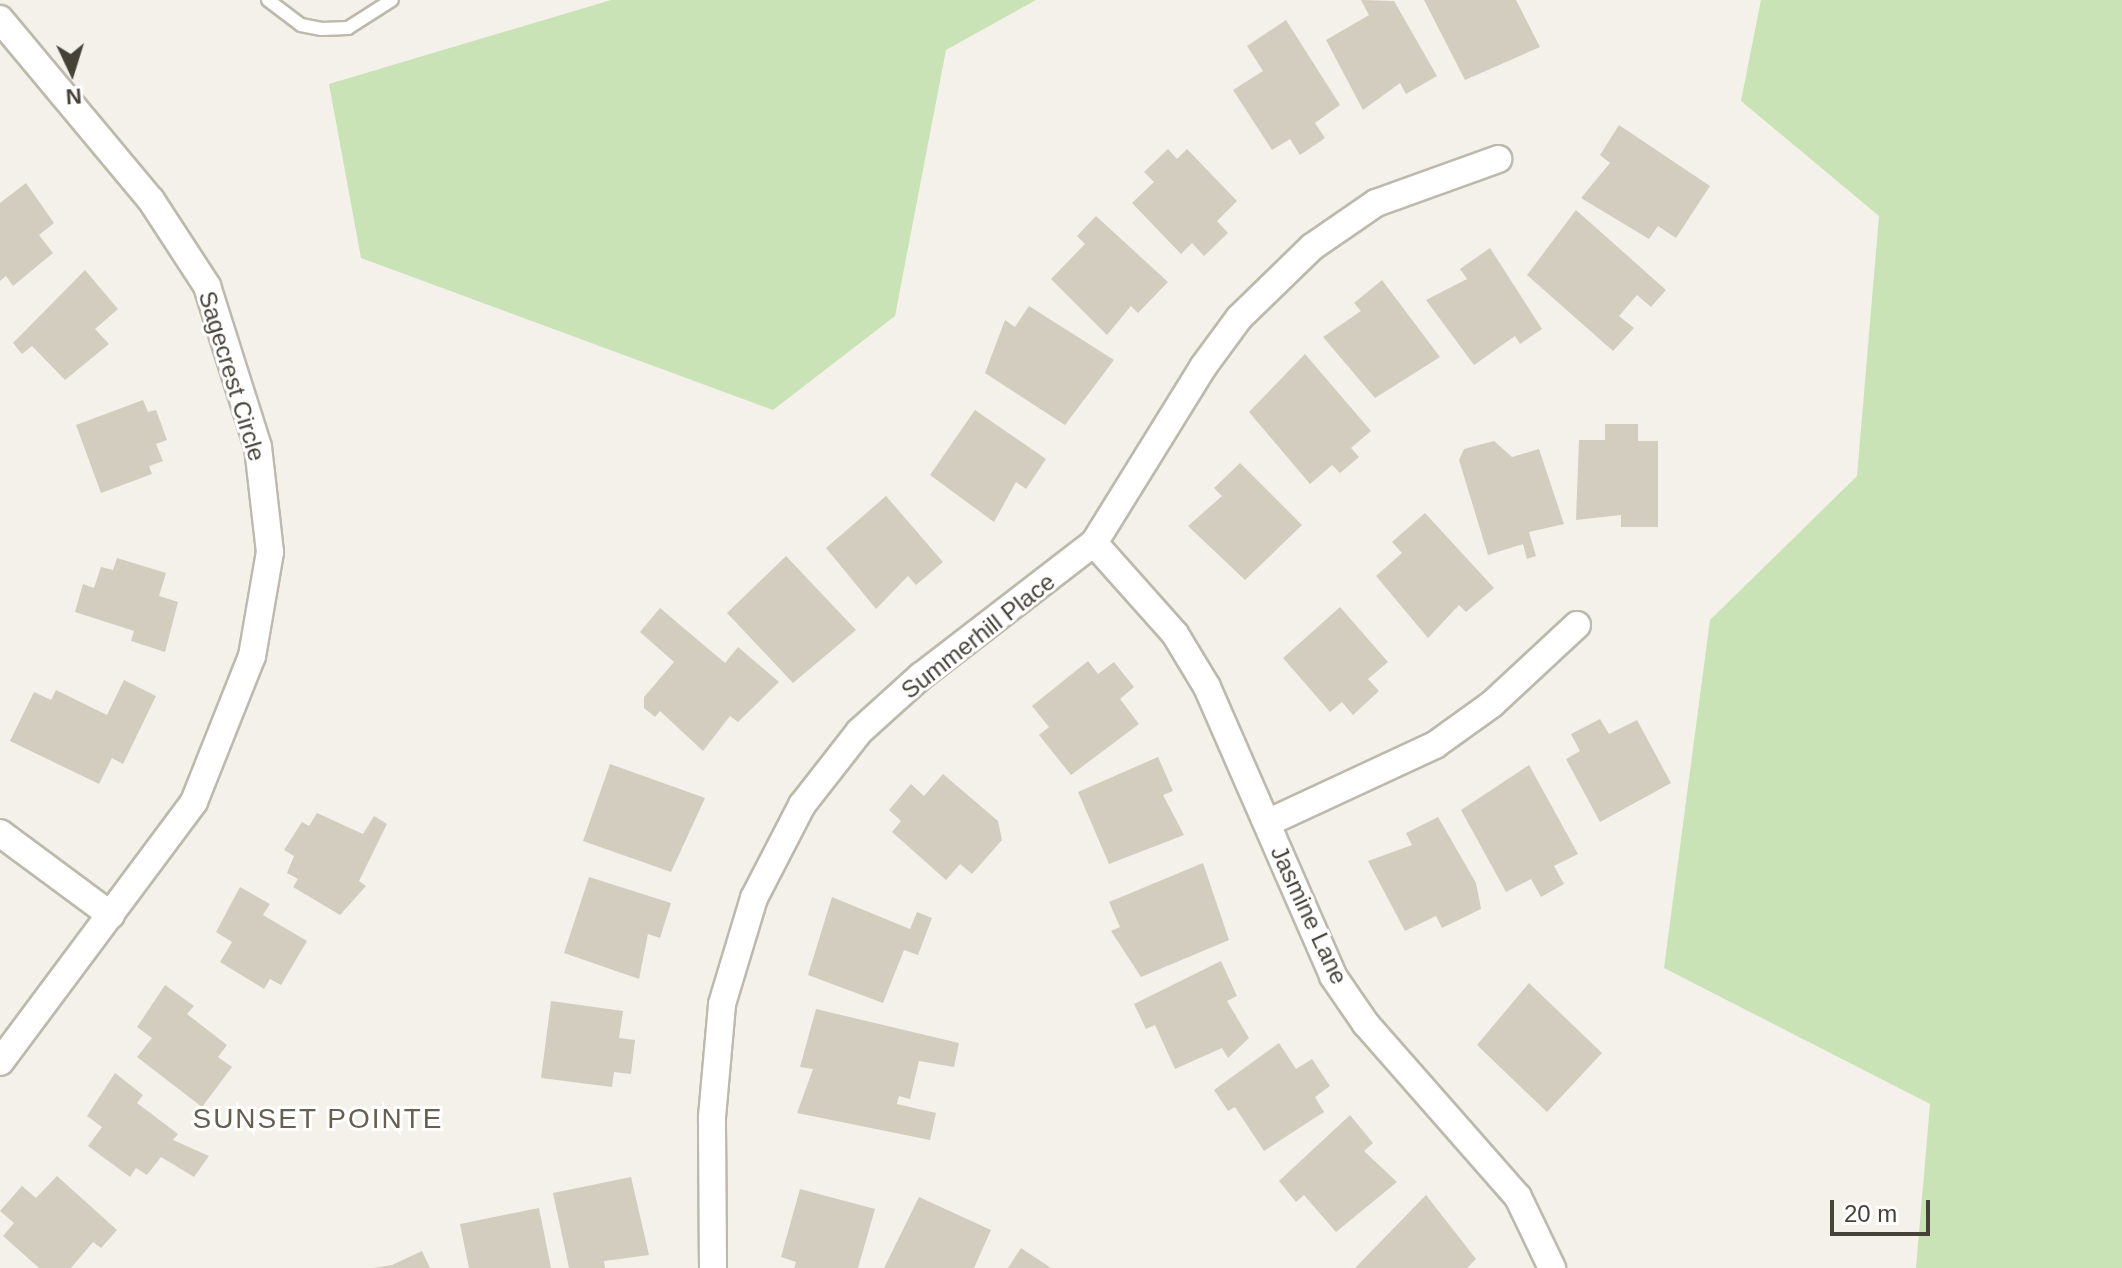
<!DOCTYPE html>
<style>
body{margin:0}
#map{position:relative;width:2122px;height:1268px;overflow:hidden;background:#f3f1e9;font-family:Helvetica,sans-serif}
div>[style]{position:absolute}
.green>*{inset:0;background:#cae3b6}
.building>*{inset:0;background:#d3cdc0}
.roads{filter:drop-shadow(2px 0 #bdb9ac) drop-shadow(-2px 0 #bdb9ac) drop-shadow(0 2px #bdb9ac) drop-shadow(0 -2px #bdb9ac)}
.service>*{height:12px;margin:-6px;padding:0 6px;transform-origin:6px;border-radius:6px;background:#fff}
.minor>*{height:26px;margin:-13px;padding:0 13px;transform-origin:13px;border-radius:13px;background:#fff}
span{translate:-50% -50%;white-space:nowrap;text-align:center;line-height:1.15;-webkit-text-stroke:6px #fff;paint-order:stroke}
.street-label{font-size:24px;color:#464238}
.quarter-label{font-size:28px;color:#676050;letter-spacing:2px}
.north{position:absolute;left:32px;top:32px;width:80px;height:80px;-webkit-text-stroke:6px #fff;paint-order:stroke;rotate:176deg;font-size:22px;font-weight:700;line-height:32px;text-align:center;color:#464238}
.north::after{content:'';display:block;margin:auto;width:28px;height:36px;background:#464238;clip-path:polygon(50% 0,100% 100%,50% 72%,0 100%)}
.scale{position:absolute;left:1830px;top:1200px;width:100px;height:36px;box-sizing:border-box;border:4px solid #464238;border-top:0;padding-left:10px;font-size:24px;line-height:28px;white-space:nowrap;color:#464238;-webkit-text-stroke:6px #fff;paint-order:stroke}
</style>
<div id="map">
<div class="green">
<i style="clip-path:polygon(611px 0,1036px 0,946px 50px,895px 316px,773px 410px,361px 258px,329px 84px)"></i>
<i style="clip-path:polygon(1761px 0,2122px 0,2122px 1268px,1916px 1268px,1930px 1104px,1664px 968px,1710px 620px,1857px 476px,1879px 216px,1741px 101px)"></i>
</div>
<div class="building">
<i style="clip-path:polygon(1361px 0,1394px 1px,1437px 76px,1406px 94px,1400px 83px,1363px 110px,1326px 40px,1369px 15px)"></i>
<i style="clip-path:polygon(1424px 0,1516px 0,1540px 47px,1465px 80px)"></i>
<i style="clip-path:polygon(1286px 20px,1340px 105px,1315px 123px,1325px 138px,1300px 155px,1290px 139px,1272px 150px,1233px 90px,1263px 71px,1247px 46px)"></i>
<i style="clip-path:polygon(1619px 125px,1710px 186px,1676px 238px,1658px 226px,1649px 239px,1581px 198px,1610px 163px,1600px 155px)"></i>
<i style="clip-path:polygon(1168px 149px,1177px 159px,1187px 149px,1237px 201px,1217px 221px,1228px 233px,1204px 256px,1192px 243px,1181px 254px,1132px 203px,1154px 182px,1144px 172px)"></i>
<i style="clip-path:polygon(26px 183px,54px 223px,39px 235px,53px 253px,13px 286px,6px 276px,0 281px,0 203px)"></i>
<i style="clip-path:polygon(1576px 210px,1666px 290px,1651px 307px,1637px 295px,1619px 316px,1634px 328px,1613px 351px,1527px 275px)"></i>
<i style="clip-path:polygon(1096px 216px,1168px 282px,1138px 313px,1131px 306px,1107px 335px,1051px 279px,1085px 244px,1077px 236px)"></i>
<i style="clip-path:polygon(1490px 248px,1542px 329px,1520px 344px,1515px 336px,1474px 365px,1426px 300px,1467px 279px,1460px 269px)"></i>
<i style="clip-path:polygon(85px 270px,118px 309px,95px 329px,109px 344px,65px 380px,32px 346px,22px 354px,13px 343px)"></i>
<i style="clip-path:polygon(1382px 280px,1440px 357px,1375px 398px,1323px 337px,1361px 311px,1354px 303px)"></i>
<i style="clip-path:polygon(1029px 306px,1114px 360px,1065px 425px,985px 373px,1005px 320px,1015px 327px)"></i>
<i style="clip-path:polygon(1305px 354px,1371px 431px,1351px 448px,1359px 457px,1340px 473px,1332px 465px,1310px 484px,1249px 412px)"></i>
<i style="clip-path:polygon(143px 400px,148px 412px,156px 410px,167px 440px,156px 444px,163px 461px,149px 466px,152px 474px,101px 493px,76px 425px)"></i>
<i style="clip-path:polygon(975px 410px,1046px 459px,1026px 489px,1016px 482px,994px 522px,930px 475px)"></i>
<i style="clip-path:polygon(1605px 424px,1638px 424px,1638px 441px,1658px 441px,1658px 527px,1621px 527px,1621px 515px,1576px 520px,1579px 440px,1605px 440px)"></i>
<i style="clip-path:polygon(1494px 441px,1512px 457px,1539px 449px,1564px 524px,1529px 532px,1536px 556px,1527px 559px,1523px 544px,1488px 555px,1459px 460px,1464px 449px)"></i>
<i style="clip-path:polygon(1240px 463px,1302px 525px,1245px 580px,1188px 526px,1222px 496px,1214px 488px)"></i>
<i style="clip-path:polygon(886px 496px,943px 562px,916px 585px,908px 576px,876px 609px,826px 548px)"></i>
<i style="clip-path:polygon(1425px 513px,1494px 588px,1466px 612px,1459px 605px,1428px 638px,1376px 576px,1402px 553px,1392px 542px)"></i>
<i style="clip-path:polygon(786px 556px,856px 630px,793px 683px,727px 613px)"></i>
<i style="clip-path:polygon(117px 558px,166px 573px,159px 596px,178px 602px,165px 652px,131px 641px,134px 631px,75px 612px,83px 584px,94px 588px,101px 567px,113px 570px)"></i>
<i style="clip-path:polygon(1340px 607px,1388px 662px,1368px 679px,1379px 691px,1353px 715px,1342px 702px,1330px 712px,1283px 658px)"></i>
<i style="clip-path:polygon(660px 608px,725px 663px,738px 647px,779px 682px,738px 722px,730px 716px,703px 751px,660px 711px,655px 717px,644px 708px,644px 697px,674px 662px,640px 632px)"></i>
<i style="clip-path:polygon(1088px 661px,1098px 674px,1114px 662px,1134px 687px,1120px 699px,1139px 724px,1071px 775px,1039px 735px,1049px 727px,1032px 706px)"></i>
<i style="clip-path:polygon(124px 680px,156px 696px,123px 764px,112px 758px,99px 784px,10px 741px,34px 692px,51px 700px,56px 690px,107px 715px)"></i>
<i style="clip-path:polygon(1600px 719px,1609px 734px,1637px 720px,1671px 783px,1600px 822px,1566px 759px,1580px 751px,1571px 734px)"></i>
<i style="clip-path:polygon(1158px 757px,1173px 791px,1163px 795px,1184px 835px,1109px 864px,1078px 792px)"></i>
<i style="clip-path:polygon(610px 764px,705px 798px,671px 872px,583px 841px)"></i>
<i style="clip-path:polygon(1529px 765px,1578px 854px,1554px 866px,1564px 884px,1541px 897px,1531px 879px,1506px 892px,1461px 810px)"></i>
<i style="clip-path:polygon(943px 774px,998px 821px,1002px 840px,972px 874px,960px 864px,946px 880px,892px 832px,901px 821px,889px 810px,911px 784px,924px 796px)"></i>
<i style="clip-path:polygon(317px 813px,363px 834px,374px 816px,387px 824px,359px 881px,366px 886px,340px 915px,293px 887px,298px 879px,287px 873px,294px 856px,284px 850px,302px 822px,309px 826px)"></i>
<i style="clip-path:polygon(1438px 817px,1476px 883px,1481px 909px,1442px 928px,1436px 916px,1405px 931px,1368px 861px,1412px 845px,1406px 833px)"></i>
<i style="clip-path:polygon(1203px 863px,1229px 940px,1141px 977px,1111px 931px,1120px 927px,1109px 902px)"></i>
<i style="clip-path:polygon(589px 877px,671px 903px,660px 938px,648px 934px,639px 979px,564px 953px)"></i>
<i style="clip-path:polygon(240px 887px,270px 904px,263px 915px,307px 941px,281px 985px,270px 979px,264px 989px,220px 962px,232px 942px,216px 932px)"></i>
<i style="clip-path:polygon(832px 897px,910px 929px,917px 912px,932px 918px,918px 955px,904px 950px,883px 1003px,808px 975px)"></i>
<i style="clip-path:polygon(1221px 961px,1237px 996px,1227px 1001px,1249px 1038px,1228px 1058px,1222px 1048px,1175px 1069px,1155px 1025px,1146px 1029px,1134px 1004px)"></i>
<i style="clip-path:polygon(1529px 983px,1602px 1053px,1547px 1112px,1477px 1045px)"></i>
<i style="clip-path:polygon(165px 985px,194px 1006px,187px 1014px,227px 1045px,218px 1057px,232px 1067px,202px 1107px,137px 1057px,152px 1038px,137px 1027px)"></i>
<i style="clip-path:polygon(551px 1001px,623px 1011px,619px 1038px,635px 1040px,631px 1074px,614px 1072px,612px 1087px,541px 1078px)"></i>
<i style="clip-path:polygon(816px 1009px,959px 1043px,954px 1067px,919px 1061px,910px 1099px,899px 1096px,897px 1104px,936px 1113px,930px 1140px,797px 1113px,813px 1069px,800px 1067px)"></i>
<i style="clip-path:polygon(1279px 1043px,1296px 1069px,1312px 1059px,1330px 1086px,1315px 1097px,1324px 1112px,1264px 1151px,1235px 1107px,1228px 1111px,1214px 1090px)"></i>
<i style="clip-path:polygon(115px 1073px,143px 1095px,137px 1103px,178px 1134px,173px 1140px,209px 1156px,194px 1177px,161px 1157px,147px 1175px,136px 1168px,130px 1177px,88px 1146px,102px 1127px,87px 1116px)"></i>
<i style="clip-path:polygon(1350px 1115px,1373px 1143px,1364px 1151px,1397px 1182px,1336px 1232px,1304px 1195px,1296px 1202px,1279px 1181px)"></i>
<i style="clip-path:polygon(57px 1176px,117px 1230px,101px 1248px,93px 1242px,71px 1268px,39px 1268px,3px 1236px,14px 1223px,0 1211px,22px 1186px,36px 1198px)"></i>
<i style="clip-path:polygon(631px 1177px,649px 1255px,604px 1261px,605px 1268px,569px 1268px,553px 1193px)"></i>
<i style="clip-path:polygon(800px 1189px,875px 1209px,858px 1268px,794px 1268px,796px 1262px,781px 1257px)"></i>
<i style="clip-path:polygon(1426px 1195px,1476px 1259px,1467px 1268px,1355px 1268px)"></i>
<i style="clip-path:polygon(919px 1197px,991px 1230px,974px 1268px,884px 1268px)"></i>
<i style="clip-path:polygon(539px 1208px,551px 1268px,469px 1268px,460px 1224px)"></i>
<i style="clip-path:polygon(1021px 1248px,1051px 1268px,1008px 1268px)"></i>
<i style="clip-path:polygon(422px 1251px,430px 1268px,374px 1268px,392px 1265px)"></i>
</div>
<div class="roads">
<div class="service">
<i style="left:268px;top:0;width:41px;rotate:37.1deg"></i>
<i style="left:301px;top:25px;width:21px;rotate:11deg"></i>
<i style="left:322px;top:29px;width:26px;rotate:-2deg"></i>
<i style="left:348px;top:28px;width:52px;rotate:-32.5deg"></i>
</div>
<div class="minor">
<i style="left:0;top:19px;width:236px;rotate:50.2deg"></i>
<i style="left:151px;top:200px;width:103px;rotate:56.9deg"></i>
<i style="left:207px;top:286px;width:169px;rotate:72.4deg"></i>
<i style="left:258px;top:447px;width:106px;rotate:83.5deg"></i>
<i style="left:270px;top:552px;width:106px;rotate:99.8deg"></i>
<i style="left:252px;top:656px;width:157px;rotate:111.7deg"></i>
<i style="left:194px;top:802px;width:324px;rotate:126.7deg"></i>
<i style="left:1094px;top:543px;width:122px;rotate:48.3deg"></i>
<i style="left:1175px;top:634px;width:62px;rotate:58.9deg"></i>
<i style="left:1207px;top:687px;width:315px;rotate:66.4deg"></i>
<i style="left:1333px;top:976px;width:58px;rotate:55.5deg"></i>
<i style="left:1366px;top:1024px;width:230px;rotate:48.7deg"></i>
<i style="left:1518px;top:1197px;width:79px;rotate:64.4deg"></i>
<i style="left:1267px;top:823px;width:185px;rotate:-24.9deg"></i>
<i style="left:1435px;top:745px;width:70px;rotate:-35.7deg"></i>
<i style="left:1492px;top:704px;width:116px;rotate:-42.9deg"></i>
<i style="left:0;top:833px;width:138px;rotate:36.5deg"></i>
<i style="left:713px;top:1268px;width:151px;rotate:-90.4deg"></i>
<i style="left:712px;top:1117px;width:113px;rotate:-84.9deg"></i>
<i style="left:722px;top:1004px;width:111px;rotate:-73.2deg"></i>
<i style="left:754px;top:898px;width:105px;rotate:-62.7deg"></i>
<i style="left:802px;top:805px;width:93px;rotate:-52deg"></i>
<i style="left:859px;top:732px;width:84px;rotate:-42.1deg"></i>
<i style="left:921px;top:676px;width:218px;rotate:-37.6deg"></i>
<i style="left:1094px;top:543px;width:207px;rotate:-58.2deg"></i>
<i style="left:1203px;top:367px;width:61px;rotate:-53.7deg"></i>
<i style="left:1239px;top:318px;width:102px;rotate:-44.2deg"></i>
<i style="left:1312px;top:247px;width:78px;rotate:-34.5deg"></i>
<i style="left:1376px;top:203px;width:130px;rotate:-19.8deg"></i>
</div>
</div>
<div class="street-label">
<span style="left:232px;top:376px;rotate:73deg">Sagecrest Circle</span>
<span style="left:978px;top:636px;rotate:-38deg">Summerhill Place</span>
<span style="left:1309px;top:915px;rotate:65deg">Jasmine Lane</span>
</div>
<div class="quarter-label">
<span style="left:318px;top:1119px">SUNSET POINTE</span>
</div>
<div class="north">N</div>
<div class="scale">20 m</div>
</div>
